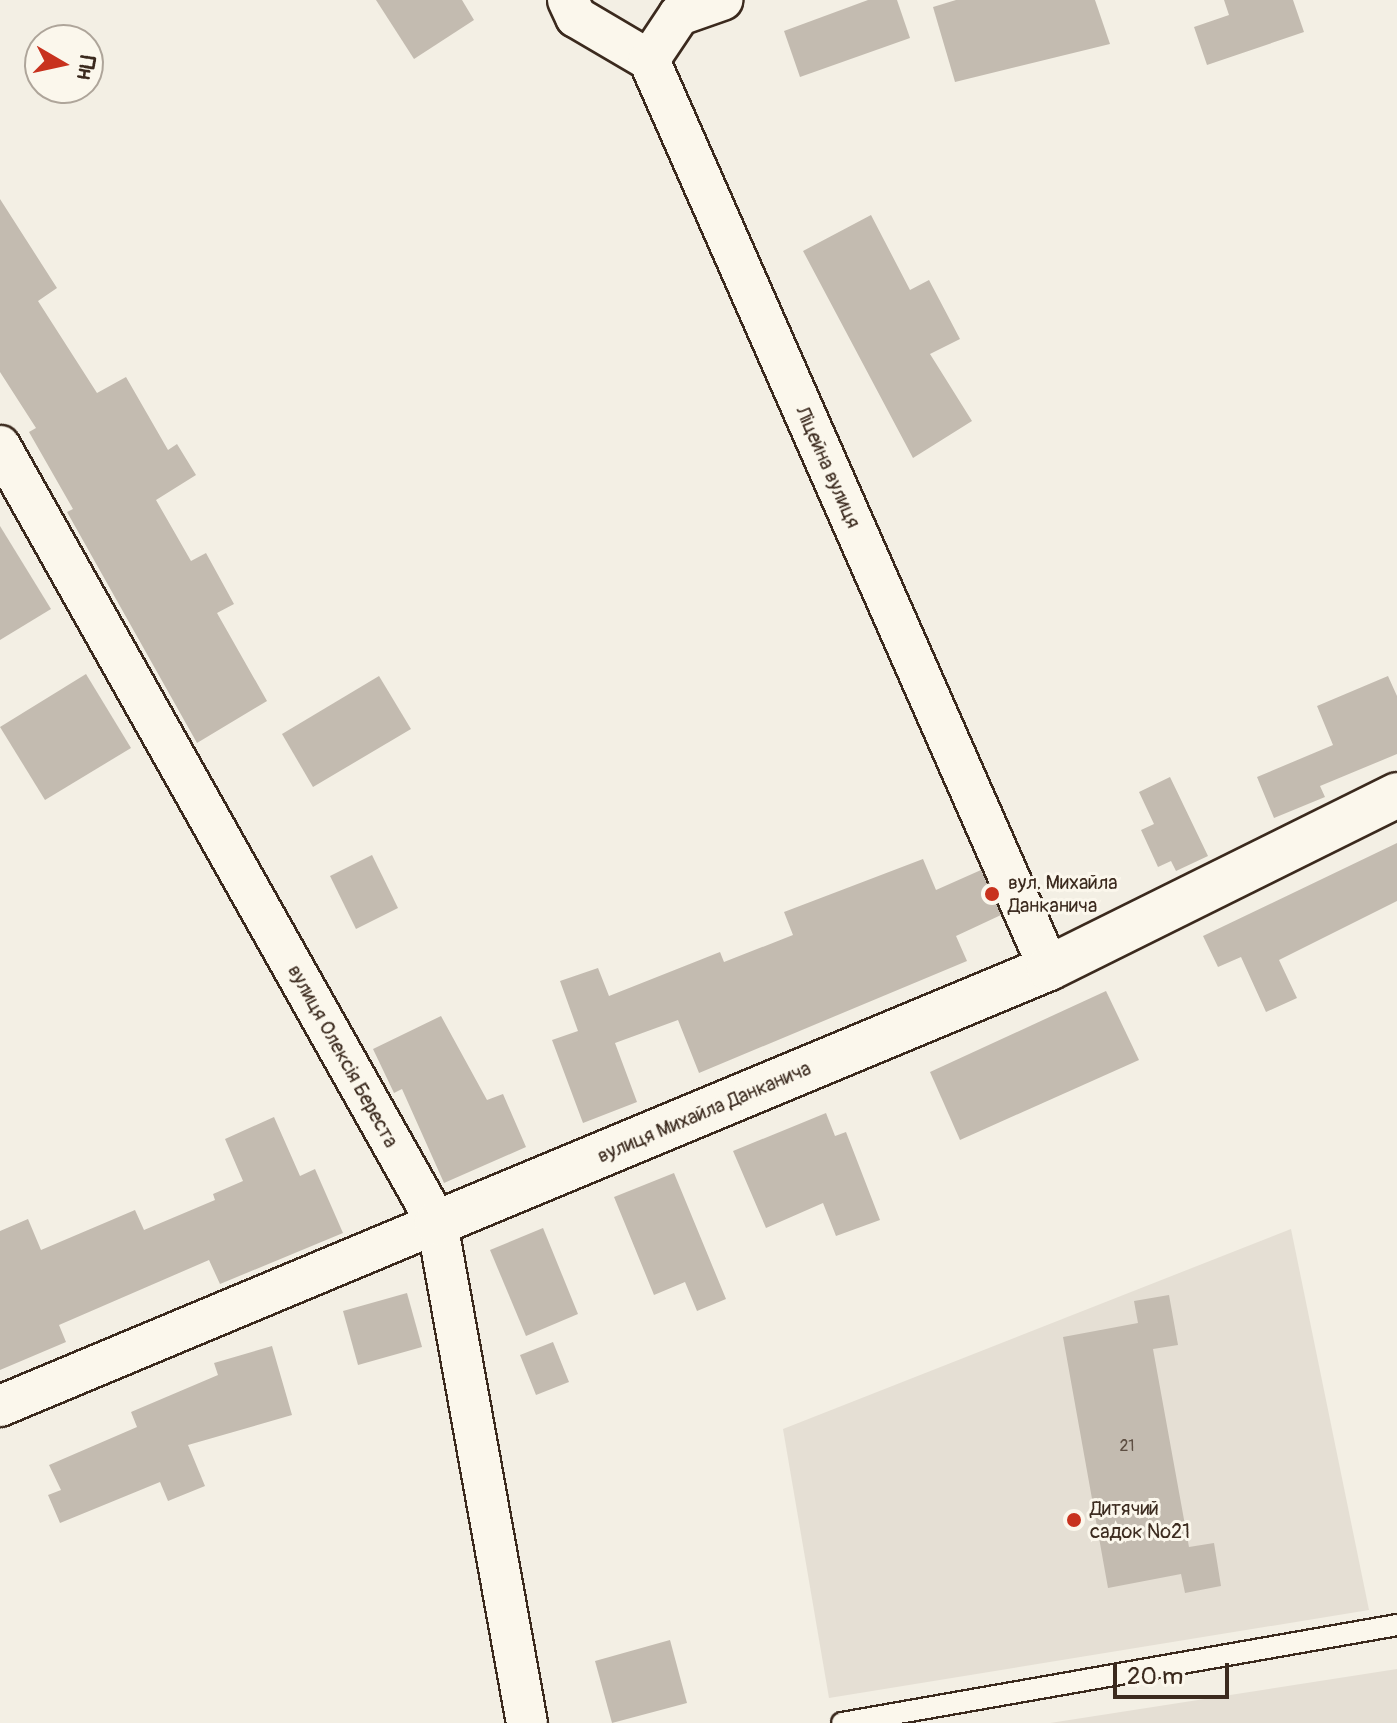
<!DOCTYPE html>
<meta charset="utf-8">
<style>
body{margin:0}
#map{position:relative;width:1397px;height:1723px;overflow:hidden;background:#f3efe4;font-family:Pangolin,sans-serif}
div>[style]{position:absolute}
.built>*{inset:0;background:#e5dfd4}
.building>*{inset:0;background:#c3bbb0}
.roads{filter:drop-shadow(2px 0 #3b2a1e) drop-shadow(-2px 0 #3b2a1e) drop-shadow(0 2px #3b2a1e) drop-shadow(0 -2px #3b2a1e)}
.service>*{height:20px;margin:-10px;padding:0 10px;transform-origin:10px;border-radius:10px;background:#fbf7ec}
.minor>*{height:40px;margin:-20px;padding:0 20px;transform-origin:20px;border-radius:20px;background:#fbf7ec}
.tertiary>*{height:44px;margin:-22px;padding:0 22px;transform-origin:22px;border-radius:22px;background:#fbf7ec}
.dots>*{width:22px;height:22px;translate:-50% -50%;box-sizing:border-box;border:4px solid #fbf7ec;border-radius:50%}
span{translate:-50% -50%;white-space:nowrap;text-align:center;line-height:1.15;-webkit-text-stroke:6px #fbf7ec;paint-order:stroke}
.number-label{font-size:16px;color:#5d4e42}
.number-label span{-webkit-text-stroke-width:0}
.street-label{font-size:20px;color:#3b2a1e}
.poi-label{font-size:20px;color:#3b2a1e}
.left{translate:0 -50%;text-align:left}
.north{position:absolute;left:24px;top:24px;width:80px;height:80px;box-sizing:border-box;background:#fbf7ec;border:2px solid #aea59a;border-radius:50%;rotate:99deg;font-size:22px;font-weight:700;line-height:32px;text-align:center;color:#3b2a1e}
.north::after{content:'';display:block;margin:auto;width:28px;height:36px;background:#c8321e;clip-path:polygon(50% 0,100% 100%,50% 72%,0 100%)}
.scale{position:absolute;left:1113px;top:1663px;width:116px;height:36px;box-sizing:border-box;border:4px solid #3b2a1e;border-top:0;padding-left:10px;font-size:24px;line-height:28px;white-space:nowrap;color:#3b2a1e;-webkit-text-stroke:6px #fbf7ec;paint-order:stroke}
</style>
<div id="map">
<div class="built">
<i style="clip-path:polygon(1291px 1229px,1369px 1610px,829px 1698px,783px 1429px)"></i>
<i style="clip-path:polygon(1397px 1669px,1397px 1723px,1050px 1723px)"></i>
</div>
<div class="building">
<i style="clip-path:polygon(376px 0,462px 0,474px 20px,414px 59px)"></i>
<i style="clip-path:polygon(868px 0,897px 0,910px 38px,800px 77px,784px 31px)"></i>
<i style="clip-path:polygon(956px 0,1095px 0,1110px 44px,955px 82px,933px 7px)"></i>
<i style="clip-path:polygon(1224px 0,1293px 0,1304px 32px,1207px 65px,1194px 27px,1229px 15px)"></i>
<i style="clip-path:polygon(0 199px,57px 288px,38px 301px,97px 393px,126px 377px,168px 450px,177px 444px,196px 475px,156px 500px,191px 561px,206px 553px,234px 604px,217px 613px,267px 701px,197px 743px,67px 512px,73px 509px,29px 432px,36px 428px,0 372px)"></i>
<i style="clip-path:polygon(871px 215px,910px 290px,929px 280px,960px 339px,930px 354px,972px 421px,913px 458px,803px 251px)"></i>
<i style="clip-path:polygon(0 526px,51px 609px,0 640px)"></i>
<i style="clip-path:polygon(86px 674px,131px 748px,45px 800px,0 727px)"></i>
<i style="clip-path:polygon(379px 676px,411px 729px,313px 787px,282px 734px)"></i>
<i style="clip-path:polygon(1388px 676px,1397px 696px,1397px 754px,1320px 786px,1325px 797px,1274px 818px,1257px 777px,1333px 745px,1317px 706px)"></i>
<i style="clip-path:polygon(1170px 777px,1208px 856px,1176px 871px,1171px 861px,1158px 867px,1141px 830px,1154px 824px,1139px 792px)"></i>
<i style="clip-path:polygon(1397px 843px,1397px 901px,1279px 960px,1297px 998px,1266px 1012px,1241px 957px,1218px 967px,1203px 936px)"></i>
<i style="clip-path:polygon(372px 855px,398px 908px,356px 929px,330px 876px)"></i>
<i style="clip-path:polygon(923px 859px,936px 890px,981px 870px,1001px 915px,956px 936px,967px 961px,699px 1073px,678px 1020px,615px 1043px,637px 1102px,583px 1123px,552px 1040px,578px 1031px,560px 981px,598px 968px,609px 996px,720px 952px,724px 962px,793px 935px,784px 912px)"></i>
<i style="clip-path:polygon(1106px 991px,1139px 1060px,960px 1140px,930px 1072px)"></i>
<i style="clip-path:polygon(441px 1016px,487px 1100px,503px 1094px,526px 1147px,444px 1183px,402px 1089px,394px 1093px,373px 1049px)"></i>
<i style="clip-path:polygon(826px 1113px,835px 1136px,846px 1132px,880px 1220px,836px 1236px,823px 1203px,766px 1228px,733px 1151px)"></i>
<i style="clip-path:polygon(274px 1117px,300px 1176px,315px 1169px,343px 1233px,220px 1284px,209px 1260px,59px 1325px,66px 1342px,0 1370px,0 1231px,28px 1219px,41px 1250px,135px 1210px,144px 1230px,215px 1200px,213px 1194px,243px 1181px,225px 1139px)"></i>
<i style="clip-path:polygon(674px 1173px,726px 1299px,697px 1311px,685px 1282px,654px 1295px,614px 1197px)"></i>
<i style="clip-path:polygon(543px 1228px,578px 1314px,526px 1336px,490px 1250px)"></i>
<i style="clip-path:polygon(407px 1293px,422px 1347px,358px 1365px,343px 1311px)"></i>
<i style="clip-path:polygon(1169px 1295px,1178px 1345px,1153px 1349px,1189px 1547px,1214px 1543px,1221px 1586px,1185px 1593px,1181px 1574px,1108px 1588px,1063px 1337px,1138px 1323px,1134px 1301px)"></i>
<i style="clip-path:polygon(553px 1342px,569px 1382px,536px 1395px,520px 1355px)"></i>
<i style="clip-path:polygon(272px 1346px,292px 1415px,188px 1445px,205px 1486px,168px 1501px,160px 1482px,60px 1523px,48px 1495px,61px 1490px,49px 1465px,137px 1427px,131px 1412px,218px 1375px,214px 1363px)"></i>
<i style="clip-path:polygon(670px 1640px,687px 1703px,612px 1723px,595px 1661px)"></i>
</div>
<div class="roads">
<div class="service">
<i style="left:842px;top:1723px;width:564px;rotate:-10.01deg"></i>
</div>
<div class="minor">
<i style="left:568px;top:0;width:19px;rotate:65deg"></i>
<i style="left:576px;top:17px;width:85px;rotate:30.5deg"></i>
<i style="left:649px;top:60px;width:992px;rotate:66.23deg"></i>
<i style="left:649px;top:60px;width:54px;rotate:-56.3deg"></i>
<i style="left:679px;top:15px;width:46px;rotate:-19.2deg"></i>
<i style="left:0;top:446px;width:891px;rotate:60.65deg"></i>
<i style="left:437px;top:1223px;width:508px;rotate:79.8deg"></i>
<i style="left:0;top:1406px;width:474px;rotate:-22.7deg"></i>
</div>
<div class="tertiary">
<i style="left:437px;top:1223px;width:663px;rotate:-22.62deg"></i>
<i style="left:1049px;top:968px;width:389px;rotate:-26.4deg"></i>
</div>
</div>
<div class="dots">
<i style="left:992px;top:894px;background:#c8321e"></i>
<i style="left:1074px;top:1520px;background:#c8321e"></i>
</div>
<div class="number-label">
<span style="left:1127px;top:1446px">21</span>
</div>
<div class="street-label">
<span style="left:828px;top:467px;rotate:66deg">Ліцейна вулиця</span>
<span style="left:343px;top:1056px;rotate:61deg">вулиця Олексія Береста</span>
<span style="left:704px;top:1112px;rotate:-23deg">вулиця Михайла Данканича</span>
</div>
<div class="poi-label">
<span class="left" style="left:1008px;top:894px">вул. Михайла<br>Данканича</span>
<span class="left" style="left:1090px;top:1520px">Дитячий<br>садок №21</span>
</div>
<div class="north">Пн</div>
<div class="scale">20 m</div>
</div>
